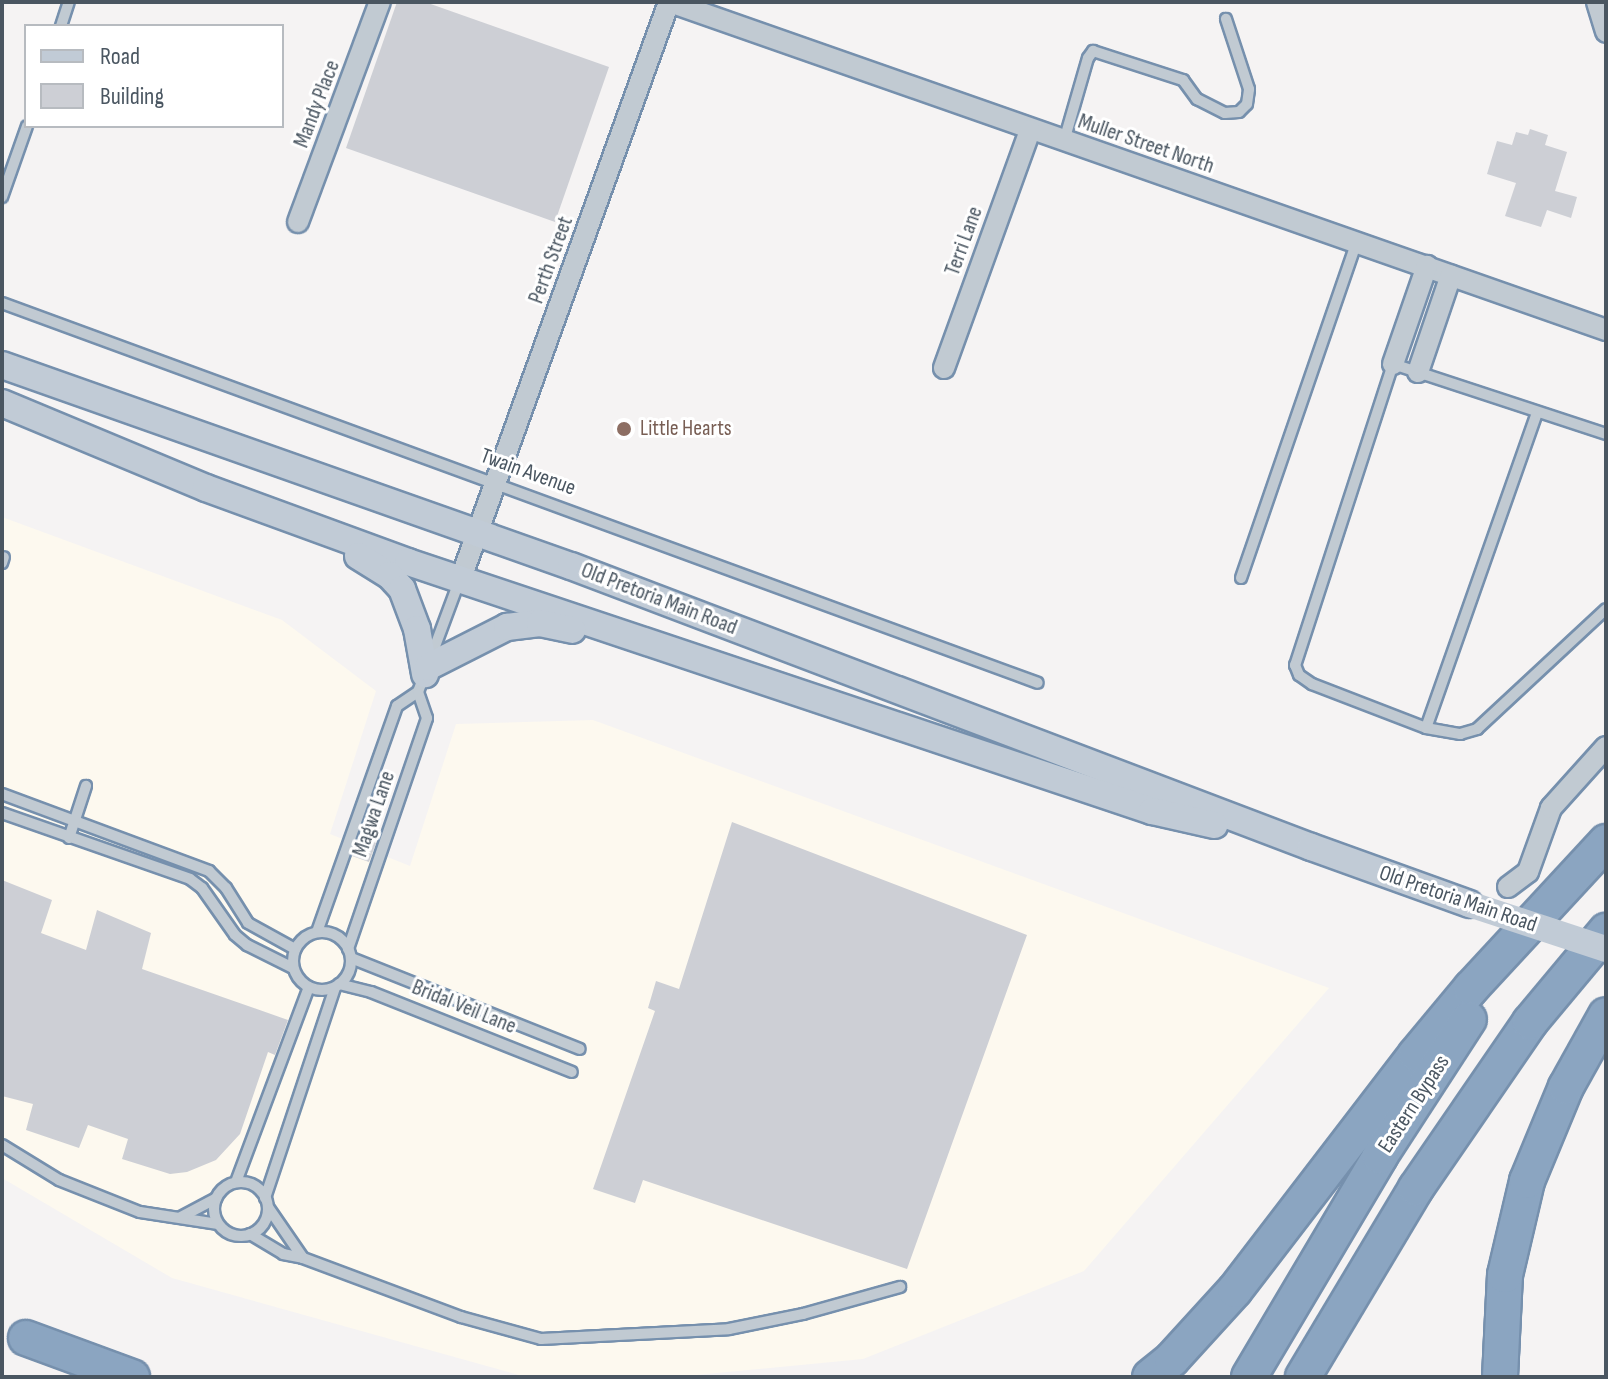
<!DOCTYPE html>
<style>
body{margin:0}
#map{position:relative;width:1608px;height:1379px;overflow:hidden;background:#f5f3f3;font-family:"Sofia Sans Condensed",sans-serif}
div>[style]{position:absolute}
.commercial>*{inset:0;background:#fdf9ef}
.building>*{inset:0;background:#cdcfd5}
.roads{filter:drop-shadow(2px 0 #7690ad) drop-shadow(-2px 0 #7690ad) drop-shadow(0 2px #7690ad) drop-shadow(0 -2px #7690ad)}
.lane>*{height:10px;margin:-5px;padding:0 5px;transform-origin:5px;border-radius:5px;background:#c1cad2}
.lane>.ring{margin:-5px;padding:0;box-sizing:content-box;background:none;border:10px solid #c1cad2;border-radius:50%}
.street>*{height:20px;margin:-10px;padding:0 10px;transform-origin:10px;border-radius:10px;background:#c1cad2}
.secondary>*{height:26px;margin:-13px;padding:0 13px;transform-origin:13px;border-radius:13px;background:#c1cbd6}
.highway>*{height:34px;margin:-17px;padding:0 17px;transform-origin:17px;border-radius:17px;background:#8ba5c1}
.secondary-bridge>*{height:26px;margin:-13px;padding:0 13px;transform-origin:13px;border-radius:13px;background:#c1cbd6}
.dots>*{width:22px;height:22px;translate:-50% -50%;box-sizing:border-box;border:4px solid #fff;border-radius:50%}
span{translate:-50% -50%;white-space:nowrap;text-align:center;line-height:1.15;-webkit-text-stroke:6px #fff;paint-order:stroke}
.street-label{font-size:22px;color:#4a5661}
.education-label{font-size:22px;color:#785e54}
.left{translate:0 -50%;text-align:left}
.frame{position:absolute;inset:0;border:4px solid #4a5661;pointer-events:none}
.legend{position:absolute;left:24px;top:24px;width:260px;height:104px;box-sizing:border-box;background:#fff;border:2px solid #b7bbc0;margin:0;padding:10px 14px;list-style:none;font-size:24px;color:#4a5661}
.legend li{display:flex;align-items:center;gap:16px;height:40px}
.legend b{width:40px;border:2px solid #b7bbc0}
</style>
<div id="map">
<div class="commercial">
<i style="clip-path:polygon(2px 517px,282px 620px,376px 691px,330px 834px,410px 866px,456px 724px,593px 720px,1329px 988px,1084px 1271px,863px 1359px,675px 1377px,526px 1377px,172px 1278px,2px 1178px)"></i>
</div>
<div class="building">
<i style="clip-path:polygon(397px 2px,425px 2px,609px 67px,555px 222px,346px 148px)"></i>
<i style="clip-path:polygon(1530px 129px,1548px 135px,1545px 145px,1567px 152px,1555px 191px,1577px 197px,1571px 218px,1547px 210px,1541px 227px,1505px 216px,1516px 183px,1487px 174px,1497px 141px,1512px 145px,1516px 132px,1528px 135px)"></i>
<i style="clip-path:polygon(732px 822px,1027px 935px,907px 1269px,643px 1180px,635px 1203px,593px 1189px,655px 1011px,648px 1008px,656px 981px,679px 989px)"></i>
<i style="clip-path:polygon(359px 837px,376px 843px,369px 862px,352px 856px)"></i>
<i style="clip-path:polygon(2px 880px,52px 900px,41px 933px,86px 950px,97px 910px,151px 933px,142px 969px,288px 1020px,275px 1055px,268px 1052px,240px 1134px,216px 1160px,187px 1172px,170px 1174px,122px 1159px,128px 1139px,88px 1125px,79px 1148px,26px 1130px,33px 1104px,2px 1096px)"></i>
</div>
<div class="roads">
<div class="lane">
<i style="left:61px;top:26px;width:25px;rotate:-72deg"></i>
<i style="left:1064px;top:141px;width:86px;rotate:-73.9deg"></i>
<i style="left:1088px;top:58px;width:9px;rotate:-54deg"></i>
<i style="left:1093px;top:51px;width:95px;rotate:17.9deg"></i>
<i style="left:1183px;top:80px;width:24px;rotate:54deg"></i>
<i style="left:1197px;top:99px;width:31px;rotate:27deg"></i>
<i style="left:1225px;top:113px;width:14px;rotate:-4deg"></i>
<i style="left:1239px;top:112px;width:11px;rotate:-45deg"></i>
<i style="left:1247px;top:104px;width:15px;rotate:-82deg"></i>
<i style="left:1249px;top:89px;width:74px;rotate:-108.2deg"></i>
<i style="left:2px;top:197px;width:75px;rotate:-70.6deg"></i>
<i style="left:2px;top:303px;width:1103px;rotate:20.14deg"></i>
<i style="left:1606px;top:434px;width:224px;rotate:-161.8deg"></i>
<i style="left:1393px;top:364px;width:317px;rotate:108deg"></i>
<i style="left:1295px;top:665px;width:11px;rotate:68deg"></i>
<i style="left:1299px;top:675px;width:16px;rotate:35deg"></i>
<i style="left:1312px;top:684px;width:122px;rotate:21.1deg"></i>
<i style="left:1426px;top:728px;width:35px;rotate:10deg"></i>
<i style="left:1460px;top:734px;width:18px;rotate:-16deg"></i>
<i style="left:1477px;top:729px;width:176px;rotate:-42.9deg"></i>
<i style="left:2px;top:563px;width:6px;rotate:-72deg"></i>
<i style="left:1241px;top:578px;width:355px;rotate:-71deg"></i>
<i style="left:1426px;top:728px;width:335px;rotate:-70.6deg"></i>
<i style="left:2px;top:794px;width:221px;rotate:20.4deg"></i>
<i style="left:209px;top:871px;width:24px;rotate:45deg"></i>
<i style="left:226px;top:888px;width:41px;rotate:57.8deg"></i>
<i style="left:248px;top:923px;width:54px;rotate:29deg"></i>
<i style="left:2px;top:813px;width:199px;rotate:19.3deg"></i>
<i style="left:190px;top:879px;width:15px;rotate:37deg"></i>
<i style="left:202px;top:888px;width:57px;rotate:54.9deg"></i>
<i style="left:235px;top:935px;width:16px;rotate:40deg"></i>
<i style="left:247px;top:945px;width:51px;rotate:26.6deg"></i>
<i style="left:69px;top:838px;width:55px;rotate:-71.9deg"></i>
<i class="ring" style="left:293px;top:932px;width:48px;height:48px"></i>
<i style="left:317px;top:932px;width:240px;rotate:-70.5deg"></i>
<i style="left:397px;top:706px;width:25px;rotate:-34deg"></i>
<i style="left:418px;top:692px;width:121px;rotate:-69.6deg"></i>
<i style="left:348px;top:949px;width:244px;rotate:-71.1deg"></i>
<i style="left:427px;top:718px;width:28px;rotate:-109deg"></i>
<i style="left:351px;top:958px;width:246px;rotate:21.7deg"></i>
<i style="left:339px;top:984px;width:33px;rotate:14deg"></i>
<i style="left:371px;top:992px;width:216px;rotate:21.7deg"></i>
<i style="left:2px;top:1145px;width:67px;rotate:31.6deg"></i>
<i style="left:59px;top:1180px;width:87px;rotate:21.6deg"></i>
<i style="left:140px;top:1212px;width:79px;rotate:8.7deg"></i>
<i style="left:236px;top:1182px;width:208px;rotate:-69.5deg"></i>
<i class="ring" style="left:214px;top:1182px;width:44px;height:44px"></i>
<i style="left:265px;top:1198px;width:222px;rotate:-71.6deg"></i>
<i style="left:268px;top:1207px;width:62px;rotate:55.5deg"></i>
<i style="left:181px;top:1217px;width:40px;rotate:-28deg"></i>
<i style="left:250px;top:1234px;width:39px;rotate:31deg"></i>
<i style="left:283px;top:1254px;width:20px;rotate:11deg"></i>
<i style="left:303px;top:1258px;width:169px;rotate:20.5deg"></i>
<i style="left:461px;top:1317px;width:83px;rotate:15.4deg"></i>
<i style="left:541px;top:1339px;width:188px;rotate:-3deg"></i>
<i style="left:729px;top:1329px;width:76px;rotate:-11.5deg"></i>
<i style="left:803px;top:1314px;width:101px;rotate:-15.6deg"></i>
</div>
<div class="street">
<i style="left:670px;top:2px;width:992px;rotate:19.31deg"></i>
<i style="left:1597px;top:2px;width:31px;rotate:73deg"></i>
<i style="left:298px;top:222px;width:235px;rotate:-69.6deg"></i>
<i style="left:1393px;top:364px;width:104px;rotate:-70.9deg"></i>
<i style="left:944px;top:368px;width:253px;rotate:-70.1deg"></i>
<i style="left:1418px;top:372px;width:102px;rotate:-71.2deg"></i>
<i style="left:461px;top:578px;width:612px;rotate:-70.14deg"></i>
<i style="left:1508px;top:887px;width:25px;rotate:-37deg"></i>
<i style="left:1528px;top:872px;width:68px;rotate:-70.2deg"></i>
<i style="left:1551px;top:808px;width:82px;rotate:-48deg"></i>
</div>
<div class="secondary">
<i style="left:2px;top:365px;width:603px;rotate:19.46deg"></i>
<i style="left:571px;top:566px;width:792px;rotate:20.79deg"></i>
<i style="left:1311px;top:847px;width:168px;rotate:19.8deg"></i>
<i style="left:2px;top:403px;width:221px;rotate:22.6deg"></i>
<i style="left:206px;top:488px;width:215px;rotate:20.1deg"></i>
<i style="left:408px;top:562px;width:785px;rotate:18.5deg"></i>
<i style="left:1152px;top:811px;width:64px;rotate:12.7deg"></i>
<i style="left:358px;top:556px;width:36px;rotate:32deg"></i>
<i style="left:389px;top:575px;width:19px;rotate:47deg"></i>
<i style="left:402px;top:589px;width:43px;rotate:69.4deg"></i>
<i style="left:417px;top:629px;width:46px;rotate:79.9deg"></i>
<i style="left:428px;top:667px;width:89px;rotate:-26.9deg"></i>
<i style="left:507px;top:627px;width:33px;rotate:-7deg"></i>
<i style="left:540px;top:623px;width:33px;rotate:12deg"></i>
</div>
<div class="highway">
<i style="left:26px;top:1338px;width:113px;rotate:20.2deg"></i>
<i style="left:1150px;top:1377px;width:28px;rotate:-39deg"></i>
<i style="left:1172px;top:1359px;width:93px;rotate:-47.6deg"></i>
<i style="left:1235px;top:1290px;width:297px;rotate:-52.5deg"></i>
<i style="left:1416px;top:1054px;width:86px;rotate:-50.2deg"></i>
<i style="left:1471px;top:988px;width:199px;rotate:-47.2deg"></i>
<i style="left:1249px;top:1377px;width:257px;rotate:-59.3deg"></i>
<i style="left:1380px;top:1156px;width:163px;rotate:-57deg"></i>
<i style="left:1303px;top:1377px;width:220px;rotate:-59.1deg"></i>
<i style="left:1416px;top:1188px;width:201px;rotate:-55.5deg"></i>
<i style="left:1530px;top:1022px;width:119px;rotate:-50.1deg"></i>
<i style="left:1500px;top:1377px;width:102px;rotate:-87.2deg"></i>
<i style="left:1505px;top:1275px;width:97px;rotate:-76.8deg"></i>
<i style="left:1527px;top:1181px;width:102px;rotate:-67.5deg"></i>
<i style="left:1566px;top:1087px;width:82px;rotate:-60.9deg"></i>
</div>
</div>
<div class="secondary-bridge">
<i style="left:1469px;top:904px;width:144px;rotate:18.2deg"></i>
</div>
<div class="dots">
<i style="left:624px;top:429px;background:#8d6e63"></i>
</div>
<div class="street-label">
<span style="left:317px;top:104px;rotate:-69deg">Mandy Place</span>
<span style="left:1146px;top:144px;rotate:19deg">Muller Street North</span>
<span style="left:964px;top:241px;rotate:-70deg">Terri Lane</span>
<span style="left:551px;top:260px;rotate:-70deg">Perth Street</span>
<span style="left:528px;top:472px;rotate:20deg">Twain Avenue</span>
<span style="left:659px;top:599px;rotate:21deg">Old Pretoria Main Road</span>
<span style="left:374px;top:814px;rotate:-71deg">Magwa Lane</span>
<span style="left:1458px;top:899px;rotate:19deg">Old Pretoria Main Road</span>
<span style="left:464px;top:1007px;rotate:22deg">Bridal Veil Lane</span>
<span style="left:1414px;top:1104px;rotate:-57deg">Eastern Bypass</span>
</div>
<div class="education-label">
<span class="left" style="left:640px;top:429px">Little Hearts</span>
</div>
<div class="frame"></div>
<ul class="legend">
<li><b style="height:10px;background:#c1cbd6"></b>Road</li>
<li><b style="height:22px;background:#cdcfd5"></b>Building</li>
</ul>
</div>
